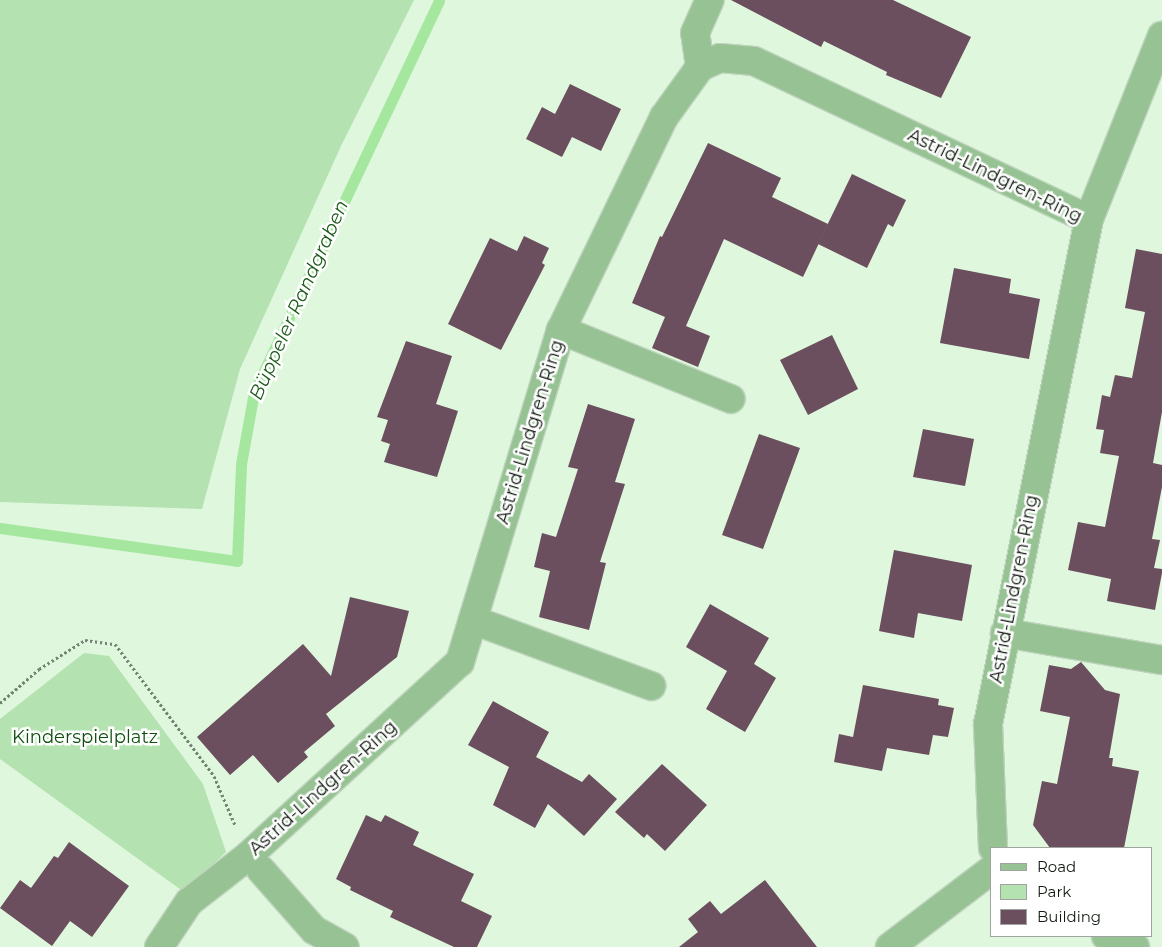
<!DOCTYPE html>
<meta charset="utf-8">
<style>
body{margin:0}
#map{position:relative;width:1162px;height:947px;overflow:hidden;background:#dff7dd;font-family:Montserrat,sans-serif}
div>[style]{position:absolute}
.green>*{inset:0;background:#b4e2b0}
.stream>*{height:11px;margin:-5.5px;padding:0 5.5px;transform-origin:5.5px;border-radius:5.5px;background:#a6e7a0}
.building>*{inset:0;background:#6b4f5e}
.path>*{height:3px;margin-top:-1.5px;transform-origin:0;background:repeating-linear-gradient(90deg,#748473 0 2.5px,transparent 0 5px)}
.roads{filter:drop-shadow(1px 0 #bed4bd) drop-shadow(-1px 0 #bed4bd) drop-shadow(0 1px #bed4bd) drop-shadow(0 -1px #bed4bd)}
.minor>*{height:28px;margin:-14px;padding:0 14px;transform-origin:14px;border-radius:14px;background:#97c293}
span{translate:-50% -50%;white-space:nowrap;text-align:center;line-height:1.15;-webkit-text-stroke:5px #fff;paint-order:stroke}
.street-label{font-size:18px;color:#121b12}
.park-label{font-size:18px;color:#0e500d}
.water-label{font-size:19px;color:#1c5b1a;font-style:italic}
.legend{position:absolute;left:990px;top:847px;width:162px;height:90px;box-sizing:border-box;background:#fff;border:1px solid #a0a4a0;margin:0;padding:6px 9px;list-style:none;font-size:15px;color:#121b12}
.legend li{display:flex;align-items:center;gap:10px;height:25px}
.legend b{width:25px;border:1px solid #a0a4a0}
</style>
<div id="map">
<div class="green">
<i style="clip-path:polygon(0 0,414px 0,341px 146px,240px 369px,202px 509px,0 502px)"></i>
<i style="clip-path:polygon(84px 653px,109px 656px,203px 784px,226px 852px,184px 892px,0 759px,0 719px)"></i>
</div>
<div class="stream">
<i style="left:0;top:528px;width:239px;rotate:7.9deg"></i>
<i style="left:237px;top:561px;width:97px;rotate:-87.6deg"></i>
<i style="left:241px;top:464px;width:73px;rotate:-79.8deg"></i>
<i style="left:254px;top:392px;width:433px;rotate:-64.7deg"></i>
</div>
<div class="building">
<i style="clip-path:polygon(731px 0,893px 0,971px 37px,941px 98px,886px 75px,887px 72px,824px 41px,821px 47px)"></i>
<i style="clip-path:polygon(570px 84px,621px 109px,601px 151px,572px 137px,562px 157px,526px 139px,542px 107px,555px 114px)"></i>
<i style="clip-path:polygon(708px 143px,781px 178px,772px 197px,828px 224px,803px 277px,724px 239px,686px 326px,710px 336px,698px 367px,652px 348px,665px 317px,632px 303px,660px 236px,662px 237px)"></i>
<i style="clip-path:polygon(852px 174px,906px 200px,893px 227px,888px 224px,867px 268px,818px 244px)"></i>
<i style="clip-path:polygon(524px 236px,549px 248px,542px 263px,545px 265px,501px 350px,448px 324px,490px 238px,517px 251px)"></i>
<i style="clip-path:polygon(1136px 249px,1162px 254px,1162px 412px,1153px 463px,1162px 465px,1162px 487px,1152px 539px,1160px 540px,1154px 568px,1162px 569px,1162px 573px,1155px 610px,1107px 601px,1111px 579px,1068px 570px,1078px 522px,1105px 527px,1119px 456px,1100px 453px,1104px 430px,1096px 429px,1102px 395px,1110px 397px,1115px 375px,1132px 378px,1145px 312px,1125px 308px)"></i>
<i style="clip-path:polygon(954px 268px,1011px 279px,1009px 293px,1040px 299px,1029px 359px,940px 343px)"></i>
<i style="clip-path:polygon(832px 335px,858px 389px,808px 415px,780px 360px)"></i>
<i style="clip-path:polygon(406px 341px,452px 356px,436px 404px,458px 411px,437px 477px,384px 462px,390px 444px,381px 441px,388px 420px,377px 417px)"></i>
<i style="clip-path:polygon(588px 404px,635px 419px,615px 482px,625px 484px,600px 562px,606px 563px,589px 630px,539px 617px,550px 571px,534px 567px,542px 533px,556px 537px,578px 469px,568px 467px)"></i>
<i style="clip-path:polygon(923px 429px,974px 439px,965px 486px,913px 477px)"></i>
<i style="clip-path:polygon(759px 434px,800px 448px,763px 549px,722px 535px)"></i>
<i style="clip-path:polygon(894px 550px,972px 565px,962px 621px,918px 613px,914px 638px,879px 631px)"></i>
<i style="clip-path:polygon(350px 597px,409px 611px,397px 657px,326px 714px,335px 726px,304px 752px,308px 757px,278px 783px,253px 755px,230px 775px,197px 737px,303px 644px,331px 676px)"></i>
<i style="clip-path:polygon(710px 604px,769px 638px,754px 664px,776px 678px,745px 732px,706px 709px,727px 671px,686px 647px)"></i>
<i style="clip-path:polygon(1081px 662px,1105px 690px,1120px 694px,1109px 758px,1113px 758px,1112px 766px,1139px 771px,1124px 848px,1050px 848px,1033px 825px,1042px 781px,1057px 784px,1070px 717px,1040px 711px,1049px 665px,1071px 669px)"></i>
<i style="clip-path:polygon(863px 685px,939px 699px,938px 705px,954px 708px,948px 737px,933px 735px,929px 755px,887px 748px,882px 771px,834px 762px,839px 734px,853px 737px)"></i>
<i style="clip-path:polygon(493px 701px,549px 732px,536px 757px,582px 782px,589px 774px,617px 799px,584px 836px,548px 804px,535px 828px,493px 805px,509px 767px,468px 745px)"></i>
<i style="clip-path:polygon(662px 764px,707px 805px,665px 851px,647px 834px,644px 838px,615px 812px)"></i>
<i style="clip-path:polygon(366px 815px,381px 822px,385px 815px,419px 832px,413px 845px,474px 874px,461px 901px,492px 916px,477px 947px,454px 947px,390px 917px,393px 911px,350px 890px,351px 887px,336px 879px)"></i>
<i style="clip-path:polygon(69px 842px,129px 886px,92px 937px,70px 921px,52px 946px,0 908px,20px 880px,31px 888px,54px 856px,58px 858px)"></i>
<i style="clip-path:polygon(765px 880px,817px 947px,679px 947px,698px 932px,688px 919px,710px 901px,721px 914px)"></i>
</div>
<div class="path">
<i style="left:0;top:703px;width:52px;rotate:-41.1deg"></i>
<i style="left:39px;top:669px;width:54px;rotate:-32.2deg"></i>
<i style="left:85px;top:640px;width:30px;rotate:8deg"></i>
<i style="left:115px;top:644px;width:165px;rotate:53.1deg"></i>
<i style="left:214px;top:776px;width:53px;rotate:66.8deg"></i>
</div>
<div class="roads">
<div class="minor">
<i style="left:700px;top:67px;width:34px;rotate:-98deg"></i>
<i style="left:695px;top:33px;width:36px;rotate:-66deg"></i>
<i style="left:1089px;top:219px;width:197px;rotate:-68.3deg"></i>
<i style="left:561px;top:330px;width:183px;rotate:22.1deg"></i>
<i style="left:473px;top:620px;width:190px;rotate:20.3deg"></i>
<i style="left:1005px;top:633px;width:159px;rotate:9.8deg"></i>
<i style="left:261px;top:870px;width:80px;rotate:48.5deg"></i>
<i style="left:314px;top:930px;width:35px;rotate:29deg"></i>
<i style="left:1106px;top:936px;width:31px;rotate:21deg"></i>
<i style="left:159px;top:947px;width:54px;rotate:-56.3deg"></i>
<i style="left:189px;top:902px;width:75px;rotate:-37.9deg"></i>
<i style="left:248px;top:856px;width:287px;rotate:-42.5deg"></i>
<i style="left:460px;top:662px;width:347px;rotate:-73.1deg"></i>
<i style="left:561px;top:330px;width:237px;rotate:-64.2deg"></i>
<i style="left:664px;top:117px;width:62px;rotate:-54.2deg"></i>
<i style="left:700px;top:67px;width:22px;rotate:-24deg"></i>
<i style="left:720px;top:58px;width:34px;rotate:5deg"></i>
<i style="left:754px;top:61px;width:370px;rotate:25.3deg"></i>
<i style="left:1089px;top:219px;width:515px;rotate:101.31deg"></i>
<i style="left:988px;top:724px;width:124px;rotate:87.7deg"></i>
<i style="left:890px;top:947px;width:127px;rotate:-37.3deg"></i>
</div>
</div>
<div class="street-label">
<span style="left:995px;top:176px;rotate:26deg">Astrid-Lindgren-Ring</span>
<span style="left:530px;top:432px;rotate:-73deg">Astrid-Lindgren-Ring</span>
<span style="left:1014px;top:589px;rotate:-79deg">Astrid-Lindgren-Ring</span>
<span style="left:323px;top:788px;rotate:-42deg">Astrid-Lindgren-Ring</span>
</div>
<div class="park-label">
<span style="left:85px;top:737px">Kinderspielplatz</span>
</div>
<div class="water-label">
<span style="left:299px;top:300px;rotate:-66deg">Büppeler Randgraben</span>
</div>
<ul class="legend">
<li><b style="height:6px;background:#97c293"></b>Road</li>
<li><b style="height:14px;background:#b4e2b0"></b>Park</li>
<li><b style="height:14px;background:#6b4f5e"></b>Building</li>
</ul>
</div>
